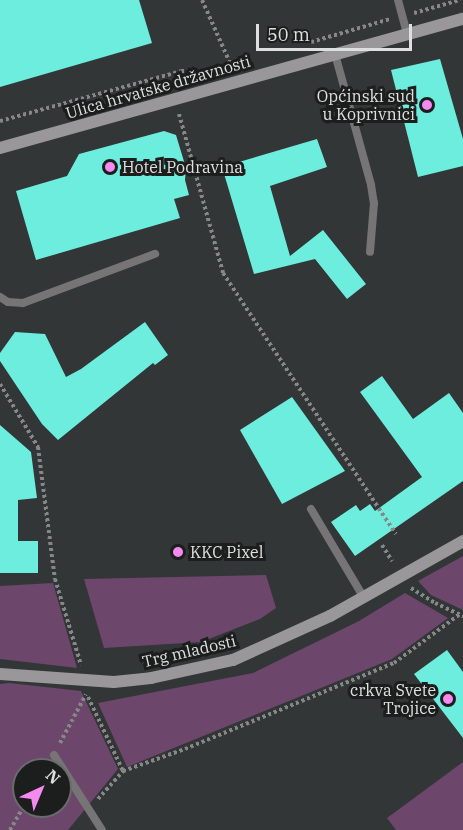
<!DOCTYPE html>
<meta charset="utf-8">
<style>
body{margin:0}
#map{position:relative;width:463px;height:830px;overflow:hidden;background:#333636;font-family:"IBM Plex Serif",serif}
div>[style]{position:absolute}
.green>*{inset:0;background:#6d466c}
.building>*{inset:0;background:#6cedde}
.path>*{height:4px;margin-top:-2px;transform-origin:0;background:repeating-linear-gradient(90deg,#858887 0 3px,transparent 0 6px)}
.lane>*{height:8px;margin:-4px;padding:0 4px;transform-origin:4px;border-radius:4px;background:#767475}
.secondary>*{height:12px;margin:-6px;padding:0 6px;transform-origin:6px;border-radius:6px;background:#999799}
.dots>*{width:16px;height:16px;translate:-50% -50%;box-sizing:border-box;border:3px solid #1c1d1d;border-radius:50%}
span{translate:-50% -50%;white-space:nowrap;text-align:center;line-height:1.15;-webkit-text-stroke:6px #1c1d1d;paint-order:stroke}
.street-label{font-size:16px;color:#dee0df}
.poi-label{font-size:16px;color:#dee0df}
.right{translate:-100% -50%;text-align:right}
.left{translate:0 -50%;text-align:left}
.north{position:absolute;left:12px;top:758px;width:60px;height:60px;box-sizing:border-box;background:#1c1d1d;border:2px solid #6a6b6b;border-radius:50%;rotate:44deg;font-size:16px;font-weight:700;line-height:24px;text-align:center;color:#dee0df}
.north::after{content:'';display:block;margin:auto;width:21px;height:27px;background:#f489f0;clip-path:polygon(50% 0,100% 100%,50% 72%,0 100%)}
.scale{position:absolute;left:256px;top:24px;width:156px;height:27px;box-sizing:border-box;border:3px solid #dee0df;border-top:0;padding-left:8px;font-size:18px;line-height:21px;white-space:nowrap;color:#dee0df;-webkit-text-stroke:4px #1c1d1d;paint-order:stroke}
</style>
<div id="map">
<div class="green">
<i style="clip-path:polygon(463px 556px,463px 610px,431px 595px,418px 581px)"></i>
<i style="clip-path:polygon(266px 575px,276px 608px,260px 619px,201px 642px,104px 648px,84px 579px)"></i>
<i style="clip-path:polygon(53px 583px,77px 668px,0 659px,0 586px)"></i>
<i style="clip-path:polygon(405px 593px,448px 618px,392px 659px,127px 767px,98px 703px,253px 673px,359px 621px)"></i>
<i style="clip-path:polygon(evenodd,9px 683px,81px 691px,118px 769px,68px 830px,0 830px,0 684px,9px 683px,24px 770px,60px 770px,60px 806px,24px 806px,24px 770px)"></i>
<i style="clip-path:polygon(463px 762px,463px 830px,396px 830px,387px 818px)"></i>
</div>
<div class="building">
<i style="clip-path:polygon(0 0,139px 0,152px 43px,0 87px)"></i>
<i style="clip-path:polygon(440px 59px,463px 139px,463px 166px,418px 177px,391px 70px)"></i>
<i style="clip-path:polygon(164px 131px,176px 135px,186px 168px,185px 180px,189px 195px,174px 199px,180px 218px,36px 260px,16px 191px,67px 176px,79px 154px)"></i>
<i style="clip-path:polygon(317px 139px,327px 167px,270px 186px,290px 256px,323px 230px,366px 284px,347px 299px,315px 259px,254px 274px,222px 167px)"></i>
<i style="clip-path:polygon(145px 322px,168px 355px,155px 365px,153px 363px,58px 440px,42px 424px,0 361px,0 353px,15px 332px,45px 334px,66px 377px,81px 369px)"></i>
<i style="clip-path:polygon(382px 376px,413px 419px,449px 393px,463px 413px,463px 481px,355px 556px,331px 522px,356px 505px,360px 511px,370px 504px,375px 511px,422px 477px,360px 392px)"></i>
<i style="clip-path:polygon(292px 397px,345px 471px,282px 504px,240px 430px)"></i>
<i style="clip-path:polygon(0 425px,31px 452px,37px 498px,18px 500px,18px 541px,38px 541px,38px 573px,0 573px)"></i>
<i style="clip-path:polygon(447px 650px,463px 672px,463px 738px,414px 674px)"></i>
</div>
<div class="path">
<i style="left:202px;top:0;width:71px;rotate:66deg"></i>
<i style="left:414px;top:13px;width:48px;rotate:-15.8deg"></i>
<i style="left:311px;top:42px;width:82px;rotate:-16.2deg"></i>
<i style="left:179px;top:114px;width:165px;rotate:74.5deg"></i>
<i style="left:223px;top:273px;width:313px;rotate:56.5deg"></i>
<i style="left:0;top:121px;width:188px;rotate:-15.4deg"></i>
<i style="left:181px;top:71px;width:27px"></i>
<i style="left:0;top:384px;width:74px;rotate:58.9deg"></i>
<i style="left:38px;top:447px;width:133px;rotate:82.7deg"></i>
<i style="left:55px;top:579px;width:90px;rotate:73.2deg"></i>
<i style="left:382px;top:545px;width:19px;rotate:58deg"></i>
<i style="left:411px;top:588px;width:28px;rotate:32deg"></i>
<i style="left:435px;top:603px;width:31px;rotate:25deg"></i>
<i style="left:88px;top:697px;width:82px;rotate:64.7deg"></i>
<i style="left:123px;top:771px;width:66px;rotate:-19.5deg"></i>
<i style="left:185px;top:749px;width:226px;rotate:-22.4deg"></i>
<i style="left:394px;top:663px;width:82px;rotate:-36.6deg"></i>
<i style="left:60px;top:743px;width:55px;rotate:-62deg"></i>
<i style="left:98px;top:799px;width:38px;rotate:-48deg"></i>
<i style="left:10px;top:830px;width:28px;rotate:-60deg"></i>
</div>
<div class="lane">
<i style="left:398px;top:0;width:34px;rotate:75deg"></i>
<i style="left:335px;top:54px;width:136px;rotate:74.6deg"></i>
<i style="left:371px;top:185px;width:18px;rotate:81deg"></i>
<i style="left:374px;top:203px;width:49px;rotate:94.7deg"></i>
<i style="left:0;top:297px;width:9px;rotate:32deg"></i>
<i style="left:8px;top:302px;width:15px;rotate:4deg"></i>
<i style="left:23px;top:303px;width:141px;rotate:-20.4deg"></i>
<i style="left:311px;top:509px;width:104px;rotate:59.2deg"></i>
<i style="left:54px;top:755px;width:89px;rotate:57.4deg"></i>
</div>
<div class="secondary">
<i style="left:0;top:148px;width:481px;rotate:-15.6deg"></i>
<i style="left:0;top:674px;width:114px;rotate:4deg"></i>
<i style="left:114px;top:682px;width:37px;rotate:-6deg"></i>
<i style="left:151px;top:678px;width:84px;rotate:-12.4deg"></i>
<i style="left:233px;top:660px;width:107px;rotate:-24.4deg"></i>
<i style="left:330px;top:616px;width:153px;rotate:-29.4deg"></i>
</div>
<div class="dots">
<i style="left:427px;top:105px;background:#f489f0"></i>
<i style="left:110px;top:167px;background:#f489f0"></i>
<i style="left:178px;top:552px;background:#f489f0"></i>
<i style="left:448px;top:699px;background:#f489f0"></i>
</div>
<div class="street-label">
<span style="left:158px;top:87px;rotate:-16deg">Ulica hrvatske državnosti</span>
<span style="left:189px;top:651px;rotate:-13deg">Trg mladosti</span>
</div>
<div class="poi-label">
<span class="right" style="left:415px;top:105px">Općinski sud<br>u Koprivnici</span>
<span class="left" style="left:122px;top:167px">Hotel Podravina</span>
<span class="left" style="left:190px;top:552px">KKC Pixel</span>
<span class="right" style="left:436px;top:699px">crkva Svete<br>Trojice</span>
</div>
<div class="north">N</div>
<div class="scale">50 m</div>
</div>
